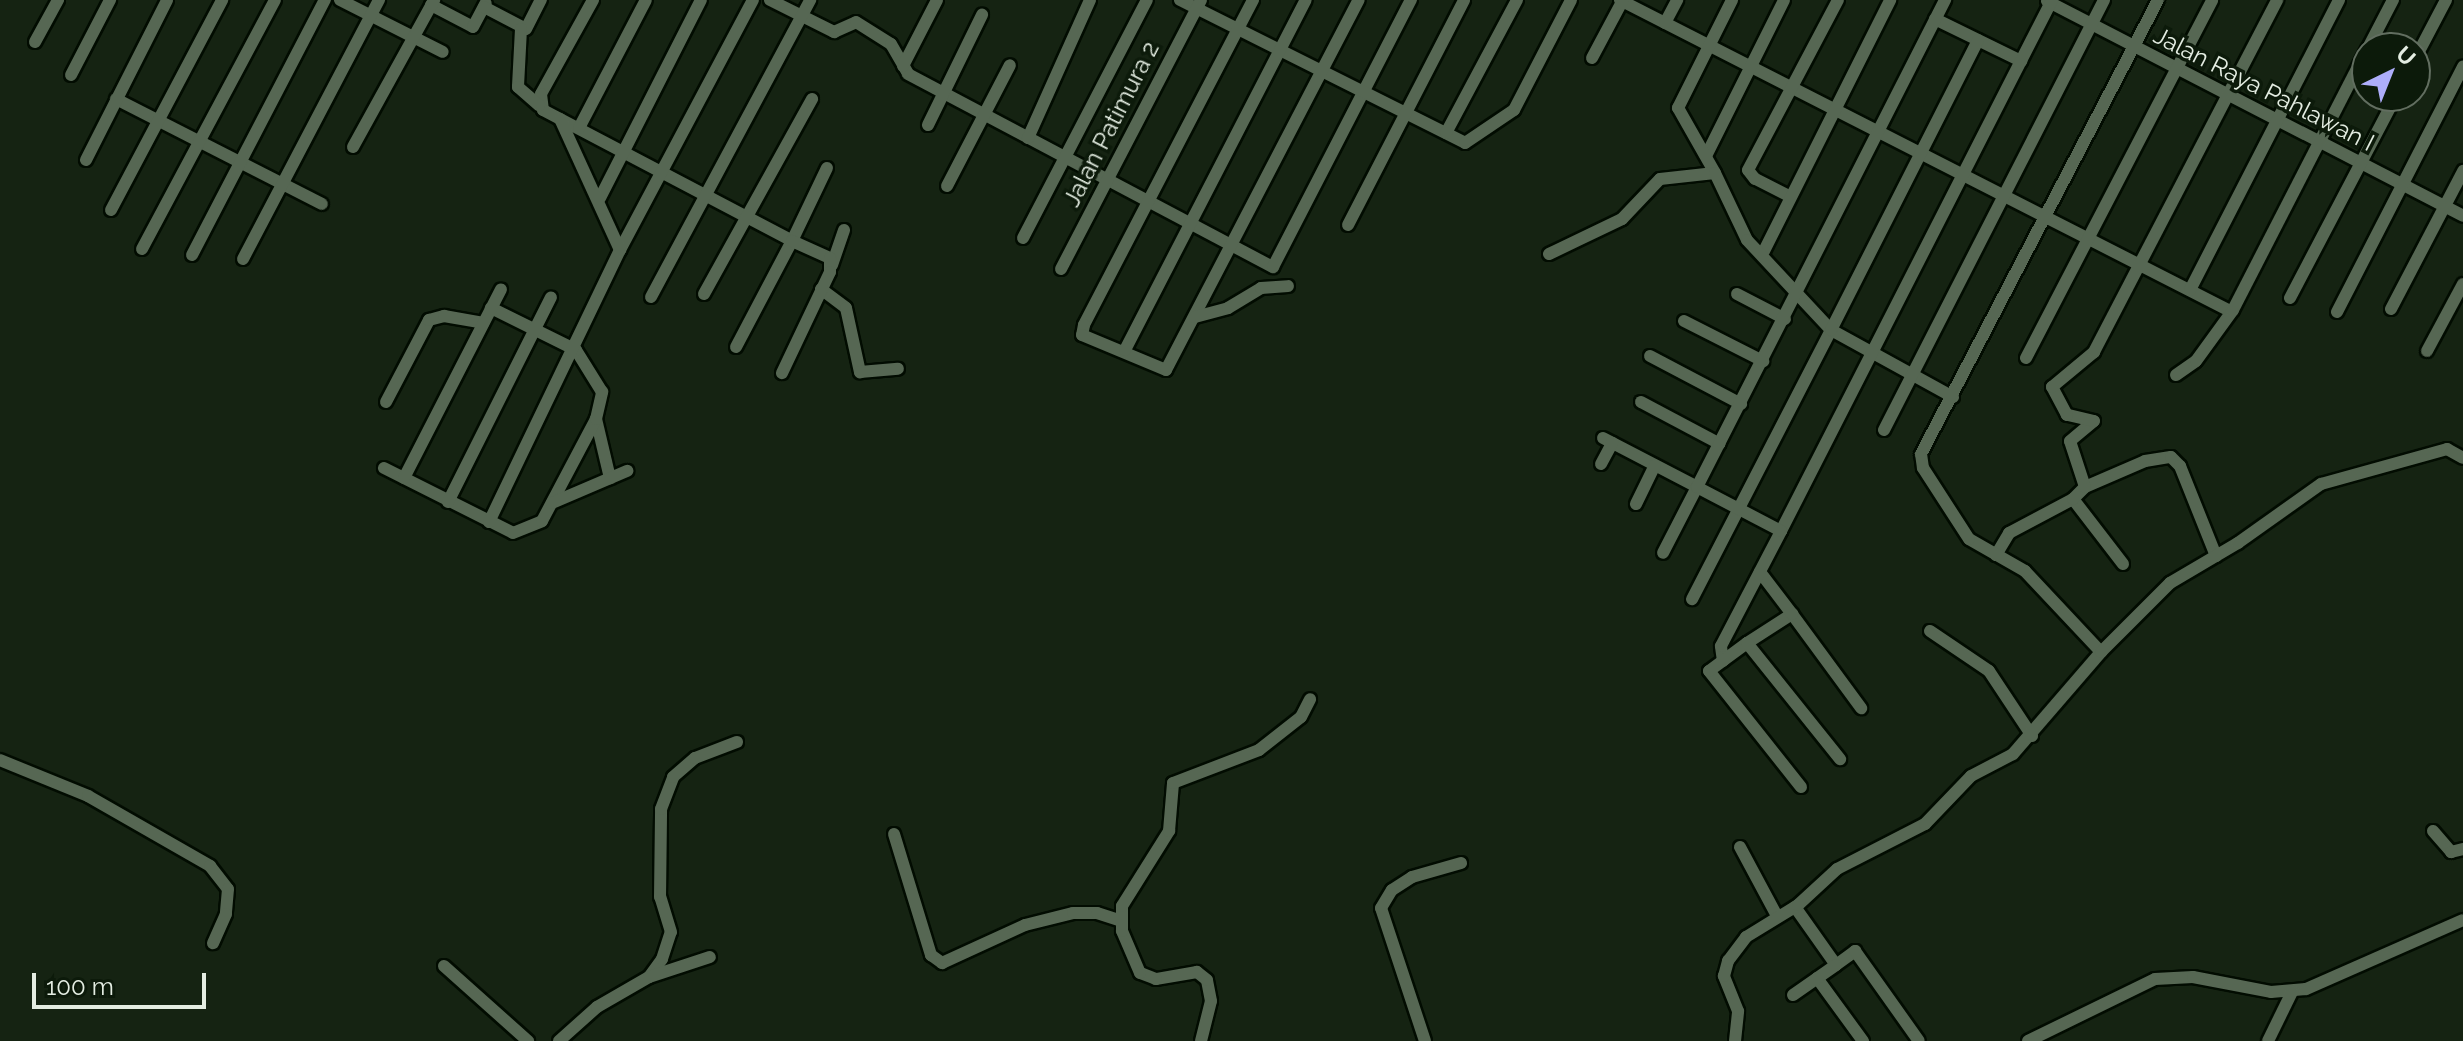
<!DOCTYPE html>
<style>
body{margin:0}
#map{position:relative;width:2463px;height:1041px;overflow:hidden;background:#152312;font-family:Raleway,sans-serif}
div>[style]{position:absolute}
.roads{filter:drop-shadow(2px 0 #020c01) drop-shadow(-2px 0 #020c01) drop-shadow(0 2px #020c01) drop-shadow(0 -2px #020c01)}
.minor>*{height:12px;margin:-6px;padding:0 6px;transform-origin:6px;border-radius:6px;background:#566753}
span{translate:-50% -50%;white-space:nowrap;text-align:center;line-height:1.15;-webkit-text-stroke:7px #0c1a0a;paint-order:stroke}
.street-label{font-size:24px;color:#e4ede2}
.north{position:absolute;left:2351px;top:32px;width:80px;height:80px;box-sizing:border-box;background:#0c1a0a;border:2px solid #626e60;border-radius:50%;rotate:43deg;font-size:22px;font-weight:700;line-height:32px;text-align:center;color:#e4ede2}
.north::after{content:'';display:block;margin:auto;width:28px;height:36px;background:#aeaefb;clip-path:polygon(50% 0,100% 100%,50% 72%,0 100%)}
.scale{position:absolute;left:32px;top:973px;width:174px;height:36px;box-sizing:border-box;border:4px solid #e4ede2;border-top:0;padding-left:10px;font-size:24px;line-height:28px;white-space:nowrap;color:#e4ede2;-webkit-text-stroke:6px #0c1a0a;paint-order:stroke}
</style>
<div id="map">
<div class="roads">
<div class="minor">
<i style="left:340px;top:0;width:115px;rotate:26.8deg"></i>
<i style="left:593px;top:0;width:107px;rotate:119deg"></i>
<i style="left:541px;top:94px;width:16px;rotate:83deg"></i>
<i style="left:543px;top:110px;width:281px;rotate:27.7deg"></i>
<i style="left:792px;top:241px;width:81px;rotate:-64.4deg"></i>
<i style="left:770px;top:0;width:72px;rotate:26.6deg"></i>
<i style="left:834px;top:32px;width:24px;rotate:-24deg"></i>
<i style="left:856px;top:22px;width:41px;rotate:32.2deg"></i>
<i style="left:891px;top:44px;width:34px;rotate:60deg"></i>
<i style="left:908px;top:74px;width:413px;rotate:27.9deg"></i>
<i style="left:1273px;top:267px;width:301px;rotate:-62.7deg"></i>
<i style="left:1180px;top:0;width:319px;rotate:26.6deg"></i>
<i style="left:1465px;top:143px;width:59px;rotate:-34deg"></i>
<i style="left:1514px;top:110px;width:124px;rotate:-62.6deg"></i>
<i style="left:1253px;top:0;width:366px;rotate:117.5deg"></i>
<i style="left:1084px;top:325px;width:10px;rotate:101deg"></i>
<i style="left:1082px;top:335px;width:91px;rotate:22.6deg"></i>
<i style="left:1166px;top:370px;width:417px;rotate:-62.5deg"></i>
<i style="left:1620px;top:0;width:685px;rotate:27.01deg"></i>
<i style="left:2047px;top:1px;width:468px;rotate:27.3deg"></i>
<i style="left:431px;top:5px;width:47px;rotate:27.6deg"></i>
<i style="left:473px;top:27px;width:27px;rotate:-62deg"></i>
<i style="left:484px;top:7px;width:47px;rotate:27.6deg"></i>
<i style="left:526px;top:29px;width:33px;rotate:-63deg"></i>
<i style="left:1935px;top:19px;width:96px;rotate:26deg"></i>
<i style="left:1665px;top:23px;width:26px;rotate:-62deg"></i>
<i style="left:521px;top:29px;width:58px;rotate:93deg"></i>
<i style="left:518px;top:87px;width:28px;rotate:41deg"></i>
<i style="left:35px;top:42px;width:48px;rotate:-61.3deg"></i>
<i style="left:2368px;top:48px;width:54px;rotate:-62.5deg"></i>
<i style="left:1592px;top:58px;width:66px;rotate:-61.9deg"></i>
<i style="left:2415px;top:59px;width:67px;rotate:-62.3deg"></i>
<i style="left:903px;top:66px;width:74px;rotate:-62.7deg"></i>
<i style="left:71px;top:75px;width:85px;rotate:-62.5deg"></i>
<i style="left:116px;top:99px;width:231px;rotate:27deg"></i>
<i style="left:928px;top:125px;width:123px;rotate:-63.9deg"></i>
<i style="left:579px;top:128px;width:144px;rotate:-62.4deg"></i>
<i style="left:1446px;top:133px;width:151px;rotate:-61.9deg"></i>
<i style="left:1028px;top:138px;width:151px;rotate:-65.8deg"></i>
<i style="left:353px;top:147px;width:168px;rotate:-61.1deg"></i>
<i style="left:1706px;top:156px;width:174px;rotate:-63.4deg"></i>
<i style="left:86px;top:160px;width:179px;rotate:-63.1deg"></i>
<i style="left:1715px;top:173px;width:75px;rotate:-119.6deg"></i>
<i style="left:1678px;top:108px;width:121px;rotate:-63.4deg"></i>
<i style="left:947px;top:186px;width:136px;rotate:-62.5deg"></i>
<i style="left:1789px;top:196px;width:38px;rotate:-153deg"></i>
<i style="left:1755px;top:179px;width:11px;rotate:-128deg"></i>
<i style="left:1748px;top:170px;width:192px;rotate:-62.1deg"></i>
<i style="left:600px;top:198px;width:222px;rotate:-63deg"></i>
<i style="left:111px;top:210px;width:238px;rotate:-62.1deg"></i>
<i style="left:1348px;top:225px;width:253px;rotate:-62.7deg"></i>
<i style="left:1023px;top:238px;width:268px;rotate:-62.5deg"></i>
<i style="left:142px;top:249px;width:282px;rotate:-61.9deg"></i>
<i style="left:620px;top:250px;width:283px;rotate:-62deg"></i>
<i style="left:1764px;top:251px;width:281px;rotate:-63.3deg"></i>
<i style="left:1549px;top:254px;width:81px;rotate:-25.6deg"></i>
<i style="left:1622px;top:219px;width:55px;rotate:-46.5deg"></i>
<i style="left:1660px;top:179px;width:55px;rotate:-6.2deg"></i>
<i style="left:1715px;top:173px;width:74px;rotate:64.5deg"></i>
<i style="left:1747px;top:240px;width:123px;rotate:47deg"></i>
<i style="left:1831px;top:330px;width:303px;rotate:117.3deg"></i>
<i style="left:192px;top:255px;width:288px;rotate:-62.5deg"></i>
<i style="left:243px;top:259px;width:293px;rotate:-62.3deg"></i>
<i style="left:832px;top:265px;width:37px;rotate:-71deg"></i>
<i style="left:1061px;top:269px;width:303px;rotate:-62.5deg"></i>
<i style="left:821px;top:289px;width:31px;rotate:37deg"></i>
<i style="left:846px;top:308px;width:66px;rotate:77.7deg"></i>
<i style="left:860px;top:372px;width:38px;rotate:-5deg"></i>
<i style="left:2190px;top:290px;width:326px;rotate:-62.8deg"></i>
<i style="left:704px;top:294px;width:223px;rotate:-61deg"></i>
<i style="left:1737px;top:294px;width:54px;rotate:27.5deg"></i>
<i style="left:651px;top:297px;width:337px;rotate:-61.8deg"></i>
<i style="left:2290px;top:298px;width:228px;rotate:-62.3deg"></i>
<i style="left:2391px;top:309px;width:156px;rotate:-62.4deg"></i>
<i style="left:2337px;top:312px;width:276px;rotate:-62.8deg"></i>
<i style="left:1195px;top:317px;width:34px;rotate:-15deg"></i>
<i style="left:1228px;top:308px;width:39px;rotate:-31deg"></i>
<i style="left:1261px;top:288px;width:27px;rotate:-4deg"></i>
<i style="left:1684px;top:321px;width:89px;rotate:26.9deg"></i>
<i style="left:736px;top:347px;width:120px;rotate:-62.2deg"></i>
<i style="left:792px;top:241px;width:42px;rotate:24.1deg"></i>
<i style="left:830px;top:258px;width:14px;rotate:90deg"></i>
<i style="left:830px;top:272px;width:112px;rotate:115.4deg"></i>
<i style="left:1125px;top:350px;width:394px;rotate:-62.7deg"></i>
<i style="left:2427px;top:351px;width:76px;rotate:-61.8deg"></i>
<i style="left:1650px;top:356px;width:103px;rotate:27.8deg"></i>
<i style="left:2026px;top:358px;width:403px;rotate:-62.5deg"></i>
<i style="left:2176px;top:375px;width:24px;rotate:-35deg"></i>
<i style="left:2196px;top:361px;width:63px;rotate:-54deg"></i>
<i style="left:2233px;top:310px;width:293px;rotate:-62.8deg"></i>
<i style="left:1953px;top:397px;width:139px;rotate:-151.2deg"></i>
<i style="left:1831px;top:330px;width:325px;rotate:-63.1deg"></i>
<i style="left:386px;top:402px;width:93px;rotate:-62.3deg"></i>
<i style="left:429px;top:320px;width:16px;rotate:-15deg"></i>
<i style="left:444px;top:316px;width:40px;rotate:10deg"></i>
<i style="left:1641px;top:402px;width:89px;rotate:28deg"></i>
<i style="left:596px;top:419px;width:61px;rotate:76.7deg"></i>
<i style="left:1884px;top:430px;width:483px;rotate:-62.9deg"></i>
<i style="left:1603px;top:438px;width:106px;rotate:27.5deg"></i>
<i style="left:1697px;top:487px;width:74px;rotate:117.3deg"></i>
<i style="left:1601px;top:464px;width:24px;rotate:-62deg"></i>
<i style="left:384px;top:468px;width:144px;rotate:26.7deg"></i>
<i style="left:513px;top:533px;width:31px;rotate:-22deg"></i>
<i style="left:542px;top:521px;width:115px;rotate:-62.1deg"></i>
<i style="left:596px;top:419px;width:28px;rotate:-77deg"></i>
<i style="left:602px;top:392px;width:49px;rotate:-121.8deg"></i>
<i style="left:576px;top:350px;width:95px;rotate:-153.7deg"></i>
<i style="left:404px;top:478px;width:212px;rotate:-62.8deg"></i>
<i style="left:2085px;top:487px;width:65px;rotate:-23.4deg"></i>
<i style="left:2145px;top:461px;width:26px;rotate:-9deg"></i>
<i style="left:2171px;top:457px;width:13px;rotate:45deg"></i>
<i style="left:2180px;top:466px;width:97px;rotate:68.2deg"></i>
<i style="left:2073px;top:499px;width:82px;rotate:52.4deg"></i>
<i style="left:448px;top:502px;width:229px;rotate:-63.3deg"></i>
<i style="left:552px;top:503px;width:82px;rotate:-23.1deg"></i>
<i style="left:1636px;top:504px;width:43px;rotate:-64deg"></i>
<i style="left:489px;top:522px;width:302px;rotate:-64.3deg"></i>
<i style="left:620px;top:250px;width:144px;rotate:-114.6deg"></i>
<i style="left:1781px;top:531px;width:596px;rotate:-62.96deg"></i>
<i style="left:1996px;top:555px;width:26px;rotate:-59deg"></i>
<i style="left:2009px;top:533px;width:72px;rotate:-28deg"></i>
<i style="left:2073px;top:499px;width:17px;rotate:-45deg"></i>
<i style="left:2085px;top:487px;width:48px;rotate:-108.1deg"></i>
<i style="left:2070px;top:441px;width:31px;rotate:-40deg"></i>
<i style="left:2094px;top:421px;width:28px;rotate:-167deg"></i>
<i style="left:2067px;top:415px;width:32px;rotate:-118deg"></i>
<i style="left:2052px;top:387px;width:55px;rotate:-39.8deg"></i>
<i style="left:2094px;top:352px;width:397px;rotate:-62.5deg"></i>
<i style="left:1792px;top:614px;width:117px;rotate:53.7deg"></i>
<i style="left:1930px;top:631px;width:71px;rotate:34.1deg"></i>
<i style="left:1989px;top:671px;width:78px;rotate:56.5deg"></i>
<i style="left:1747px;top:643px;width:54px;rotate:-32.8deg"></i>
<i style="left:1792px;top:614px;width:53px;rotate:-127.3deg"></i>
<i style="left:2101px;top:652px;width:111px;rotate:-133.2deg"></i>
<i style="left:2025px;top:571px;width:64px;rotate:-150.3deg"></i>
<i style="left:1969px;top:539px;width:85px;rotate:-122.9deg"></i>
<i style="left:1923px;top:468px;width:14px;rotate:-98deg"></i>
<i style="left:1921px;top:454px;width:512px;rotate:-62.43deg"></i>
<i style="left:1723px;top:661px;width:15px;rotate:-98deg"></i>
<i style="left:1721px;top:646px;width:130px;rotate:-62.4deg"></i>
<i style="left:1781px;top:531px;width:95px;rotate:-152.4deg"></i>
<i style="left:1697px;top:487px;width:547px;rotate:-63.01deg"></i>
<i style="left:0;top:760px;width:95px;rotate:22.2deg"></i>
<i style="left:88px;top:796px;width:141px;rotate:29.8deg"></i>
<i style="left:210px;top:866px;width:29px;rotate:52deg"></i>
<i style="left:228px;top:889px;width:25px;rotate:95deg"></i>
<i style="left:226px;top:914px;width:32px;rotate:114deg"></i>
<i style="left:1801px;top:787px;width:148px;rotate:-128.4deg"></i>
<i style="left:1709px;top:671px;width:47px;rotate:-36.4deg"></i>
<i style="left:1747px;top:643px;width:149px;rotate:51.3deg"></i>
<i style="left:2433px;top:831px;width:28px;rotate:49deg"></i>
<i style="left:2451px;top:852px;width:12px;rotate:-14deg"></i>
<i style="left:894px;top:834px;width:127px;rotate:73deg"></i>
<i style="left:931px;top:955px;width:14px;rotate:36deg"></i>
<i style="left:942px;top:963px;width:91px;rotate:-24.6deg"></i>
<i style="left:1025px;top:925px;width:49px;rotate:-14deg"></i>
<i style="left:1073px;top:913px;width:24px"></i>
<i style="left:1097px;top:913px;width:26px;rotate:18deg"></i>
<i style="left:1740px;top:847px;width:78px;rotate:61.8deg"></i>
<i style="left:1795px;top:907px;width:71px;rotate:54.7deg"></i>
<i style="left:1836px;top:965px;width:24px;rotate:-36deg"></i>
<i style="left:1855px;top:951px;width:110px;rotate:54.6deg"></i>
<i style="left:444px;top:966px;width:113px;rotate:41.8deg"></i>
<i style="left:649px;top:977px;width:22px;rotate:-54deg"></i>
<i style="left:662px;top:959px;width:28px;rotate:-72deg"></i>
<i style="left:671px;top:932px;width:37px;rotate:-107deg"></i>
<i style="left:660px;top:897px;width:88px;rotate:-89.3deg"></i>
<i style="left:661px;top:809px;width:34px;rotate:-69deg"></i>
<i style="left:673px;top:777px;width:29px;rotate:-41deg"></i>
<i style="left:695px;top:758px;width:45px;rotate:-20.9deg"></i>
<i style="left:1817px;top:978px;width:78px;rotate:53.9deg"></i>
<i style="left:1793px;top:995px;width:52px;rotate:-34.9deg"></i>
<i style="left:559px;top:1041px;width:51px;rotate:-41.8deg"></i>
<i style="left:597px;top:1007px;width:60px;rotate:-30deg"></i>
<i style="left:649px;top:977px;width:64px;rotate:-18.2deg"></i>
<i style="left:1201px;top:1041px;width:41px;rotate:-76deg"></i>
<i style="left:1211px;top:1001px;width:21px;rotate:-101deg"></i>
<i style="left:1207px;top:980px;width:13px;rotate:-141deg"></i>
<i style="left:1197px;top:972px;width:42px;rotate:170.3deg"></i>
<i style="left:1156px;top:979px;width:17px;rotate:-159deg"></i>
<i style="left:1140px;top:973px;width:46px;rotate:-113.2deg"></i>
<i style="left:1122px;top:931px;width:25px;rotate:-90deg"></i>
<i style="left:1122px;top:906px;width:89px;rotate:-57.9deg"></i>
<i style="left:1169px;top:831px;width:48px;rotate:-85.2deg"></i>
<i style="left:1173px;top:783px;width:92px;rotate:-21deg"></i>
<i style="left:1259px;top:750px;width:53px;rotate:-38.2deg"></i>
<i style="left:1301px;top:717px;width:20px;rotate:-63deg"></i>
<i style="left:1425px;top:1041px;width:140px;rotate:-108.3deg"></i>
<i style="left:1381px;top:908px;width:21px;rotate:-59deg"></i>
<i style="left:1392px;top:890px;width:24px;rotate:-33deg"></i>
<i style="left:1412px;top:877px;width:51px;rotate:-15.9deg"></i>
<i style="left:1735px;top:1041px;width:30px;rotate:-84deg"></i>
<i style="left:1738px;top:1011px;width:38px;rotate:-112deg"></i>
<i style="left:1724px;top:976px;width:16px;rotate:-75deg"></i>
<i style="left:1728px;top:961px;width:30px;rotate:-53deg"></i>
<i style="left:1746px;top:937px;width:61px;rotate:-31.6deg"></i>
<i style="left:1798px;top:905px;width:53px;rotate:-42.7deg"></i>
<i style="left:1837px;top:869px;width:99px;rotate:-27.1deg"></i>
<i style="left:1925px;top:824px;width:66px;rotate:-46.2deg"></i>
<i style="left:1971px;top:776px;width:47px;rotate:-27.6deg"></i>
<i style="left:2013px;top:754px;width:135px;rotate:-49.2deg"></i>
<i style="left:2101px;top:652px;width:98px;rotate:-45deg"></i>
<i style="left:2170px;top:583px;width:79px;rotate:-30.5deg"></i>
<i style="left:2238px;top:543px;width:102px;rotate:-35.4deg"></i>
<i style="left:2321px;top:484px;width:131px;rotate:-15.5deg"></i>
<i style="left:2447px;top:449px;width:18px;rotate:29deg"></i>
<i style="left:2028px;top:1041px;width:141px;rotate:-26deg"></i>
<i style="left:2155px;top:979px;width:38px;rotate:-3deg"></i>
<i style="left:2193px;top:977px;width:79px;rotate:10.9deg"></i>
<i style="left:2271px;top:992px;width:35px;rotate:-5deg"></i>
<i style="left:2306px;top:989px;width:171px;rotate:-23.7deg"></i>
<i style="left:2268px;top:1041px;width:55px;rotate:-63.9deg"></i>
</div>
</div>
<div class="street-label">
<span style="left:2264px;top:89px;rotate:27deg">Jalan Raya Pahlawan I</span>
<span style="left:1111px;top:124px;rotate:-63deg">Jalan Patimura 2</span>
</div>
<div class="north">U</div>
<div class="scale">100 m</div>
</div>
